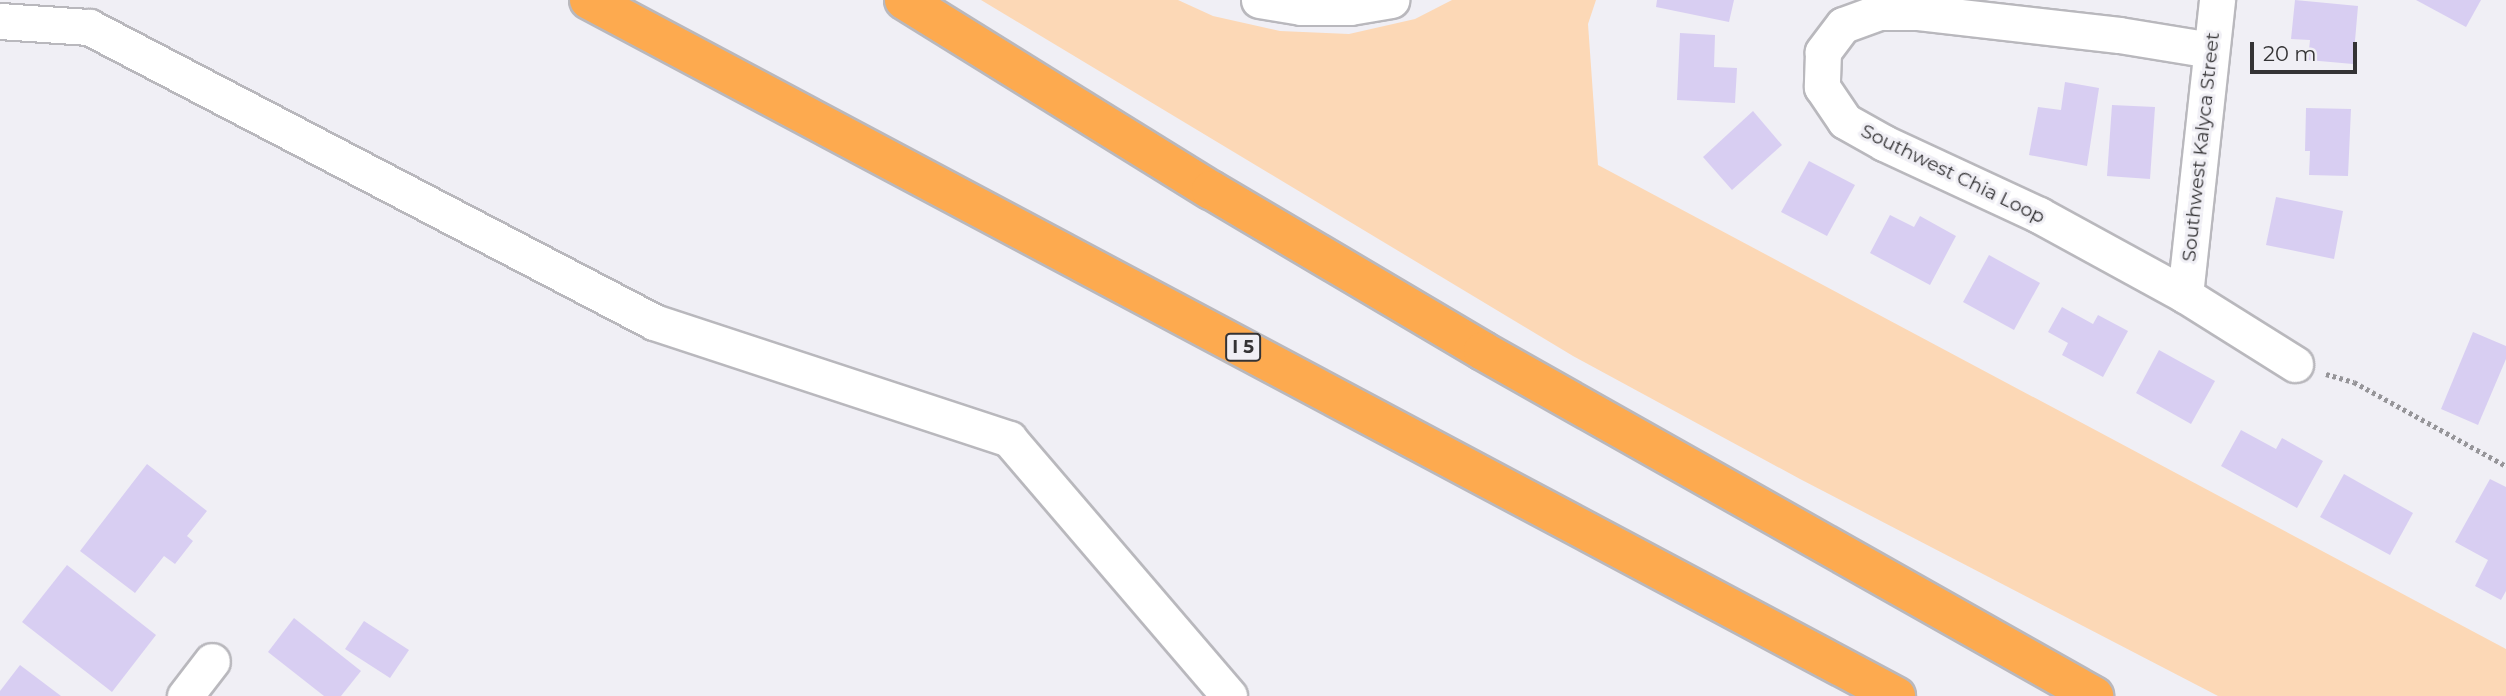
<!DOCTYPE html>
<style>
body{margin:0}
#map{position:relative;width:2506px;height:696px;overflow:hidden;background:#f0eff5;font-family:Montserrat,sans-serif}
div>[style]{position:absolute}
.green>*{inset:0;background:#fcd8b6}
.building>*{inset:0;background:#d8cef2}
.path>*{height:4.5px;margin-top:-2.25px;transform-origin:0;background:repeating-linear-gradient(90deg,#969599 0 3.5px,transparent 0 7px)}
.roads{filter:drop-shadow(2px 0 #b9b8bd) drop-shadow(-2px 0 #b9b8bd) drop-shadow(0 2px #b9b8bd) drop-shadow(0 -2px #b9b8bd)}
.minor>*{height:35px;margin:-17.5px;padding:0 17.5px;transform-origin:17.5px;border-radius:17.5px;background:#fff}
.highway>*{height:38px;margin:-19px;padding:0 19px;transform-origin:19px;border-radius:19px;background:#fdaa4f}
span{translate:-50% -50%;white-space:nowrap;text-align:center;line-height:1.15;-webkit-text-stroke:6px #f0eff5;paint-order:stroke}
.shield-label span{padding:2px 5px;background:#f0eff5;border:2px solid;border-radius:5px;-webkit-text-stroke-width:0}
.shield-label{font-size:18px;color:#343335;font-weight:700}
.street-label{font-size:19px;color:#343335}
.scale{position:absolute;left:2250px;top:42px;width:107px;height:32px;box-sizing:border-box;border:4px solid #343335;border-top:0;padding-left:9px;font-size:21px;line-height:24px;white-space:nowrap;color:#343335;-webkit-text-stroke:5px #f0eff5;paint-order:stroke}
</style>
<div id="map">
<div class="green">
<i style="clip-path:polygon(981px 0,1178px 0,1213px 16px,1280px 31px,1349px 34px,1415px 19px,1452px 0,1596px 0,1588px 24px,1598px 165px,2506px 649px,2506px 696px,2218px 696px,1800px 479px,1573px 356px)"></i>
</div>
<div class="building">
<i style="clip-path:polygon(1657px 0,1734px 0,1729px 22px,1656px 7px)"></i>
<i style="clip-path:polygon(2295px 0,2358px 6px,2353px 64px,2308px 60px,2310px 40px,2291px 39px)"></i>
<i style="clip-path:polygon(2416px 0,2481px 0,2466px 27px)"></i>
<i style="clip-path:polygon(1680px 33px,1715px 35px,1714px 67px,1737px 68px,1735px 103px,1677px 100px)"></i>
<i style="clip-path:polygon(2065px 82px,2099px 88px,2087px 166px,2029px 155px,2038px 107px,2061px 110px)"></i>
<i style="clip-path:polygon(2112px 105px,2155px 107px,2150px 179px,2107px 176px)"></i>
<i style="clip-path:polygon(2306px 108px,2351px 109px,2348px 176px,2309px 175px,2310px 151px,2305px 151px)"></i>
<i style="clip-path:polygon(1753px 111px,1782px 145px,1732px 190px,1703px 157px)"></i>
<i style="clip-path:polygon(1809px 161px,1855px 185px,1827px 236px,1781px 212px)"></i>
<i style="clip-path:polygon(2276px 197px,2343px 211px,2334px 259px,2266px 245px)"></i>
<i style="clip-path:polygon(1890px 215px,1914px 227px,1920px 216px,1956px 236px,1930px 285px,1870px 253px)"></i>
<i style="clip-path:polygon(1989px 255px,2040px 283px,2014px 330px,1963px 302px)"></i>
<i style="clip-path:polygon(2062px 307px,2093px 324px,2098px 315px,2128px 331px,2103px 377px,2062px 355px,2068px 343px,2048px 332px)"></i>
<i style="clip-path:polygon(2473px 332px,2506px 346px,2506px 359px,2478px 425px,2441px 409px)"></i>
<i style="clip-path:polygon(2159px 350px,2215px 381px,2191px 424px,2136px 393px)"></i>
<i style="clip-path:polygon(2241px 430px,2276px 449px,2282px 438px,2323px 461px,2297px 508px,2221px 466px)"></i>
<i style="clip-path:polygon(147px 464px,207px 511px,187px 536px,193px 541px,175px 564px,164px 556px,135px 593px,80px 551px)"></i>
<i style="clip-path:polygon(2344px 474px,2413px 513px,2390px 555px,2320px 517px)"></i>
<i style="clip-path:polygon(2490px 479px,2506px 487px,2506px 591px,2501px 600px,2475px 586px,2488px 560px,2455px 542px)"></i>
<i style="clip-path:polygon(67px 565px,156px 635px,112px 692px,22px 622px)"></i>
<i style="clip-path:polygon(294px 618px,361px 671px,341px 696px,324px 696px,268px 652px)"></i>
<i style="clip-path:polygon(364px 621px,409px 650px,390px 678px,345px 649px)"></i>
<i style="clip-path:polygon(20px 665px,61px 696px,0 696px,0 691px)"></i>
</div>
<div class="path">
<i style="left:2326px;top:374px;width:29px;rotate:16deg"></i>
<i style="left:2354px;top:382px;width:174px;rotate:28.9deg"></i>
</div>
<div class="roads">
<div class="minor">
<i style="left:1259px;top:0;width:43px;rotate:9.5deg"></i>
<i style="left:1301px;top:7px;width:49px"></i>
<i style="left:1350px;top:7px;width:42px;rotate:-9.7deg"></i>
<i style="left:0;top:21px;width:89px;rotate:3.9deg"></i>
<i style="left:89px;top:27px;width:637px;rotate:27.57deg"></i>
<i style="left:654px;top:322px;width:374px;rotate:18.2deg"></i>
<i style="left:1009px;top:439px;width:338px;rotate:49.4deg"></i>
<i style="left:2211px;top:50px;width:93px;rotate:-170.7deg"></i>
<i style="left:2119px;top:35px;width:202px;rotate:-173.5deg"></i>
<i style="left:1918px;top:12px;width:39px;rotate:180deg"></i>
<i style="left:1879px;top:12px;width:38px;rotate:160deg"></i>
<i style="left:1843px;top:25px;width:34px;rotate:127deg"></i>
<i style="left:1823px;top:52px;width:35px;rotate:92deg"></i>
<i style="left:1822px;top:87px;width:41px;rotate:55.9deg"></i>
<i style="left:1845px;top:121px;width:45px;rotate:29.4deg"></i>
<i style="left:1884px;top:143px;width:171px;rotate:24.9deg"></i>
<i style="left:2039px;top:215px;width:166px;rotate:28.7deg"></i>
<i style="left:2185px;top:295px;width:130px;rotate:32.1deg"></i>
<i style="left:2185px;top:295px;width:297px;rotate:-83.8deg"></i>
<i style="left:185px;top:696px;width:44px;rotate:-52.4deg"></i>
</div>
<div class="highway">
<i style="left:589px;top:0;width:1481px;rotate:28.04deg"></i>
<i style="left:904px;top:0;width:361px;rotate:31.8deg"></i>
<i style="left:1211px;top:190px;width:316px;rotate:30.6deg"></i>
<i style="left:1483px;top:351px;width:702px;rotate:29.45deg"></i>
</div>
</div>
<div class="shield-label">
<span style="left:1243px;top:347px">I 5</span>
</div>
<div class="street-label">
<span style="left:2201px;top:147px;rotate:-84deg">Southwest Kalyca Street</span>
<span style="left:1953px;top:174px;rotate:26deg">Southwest Chia Loop</span>
</div>
<div class="scale">20 m</div>
</div>
